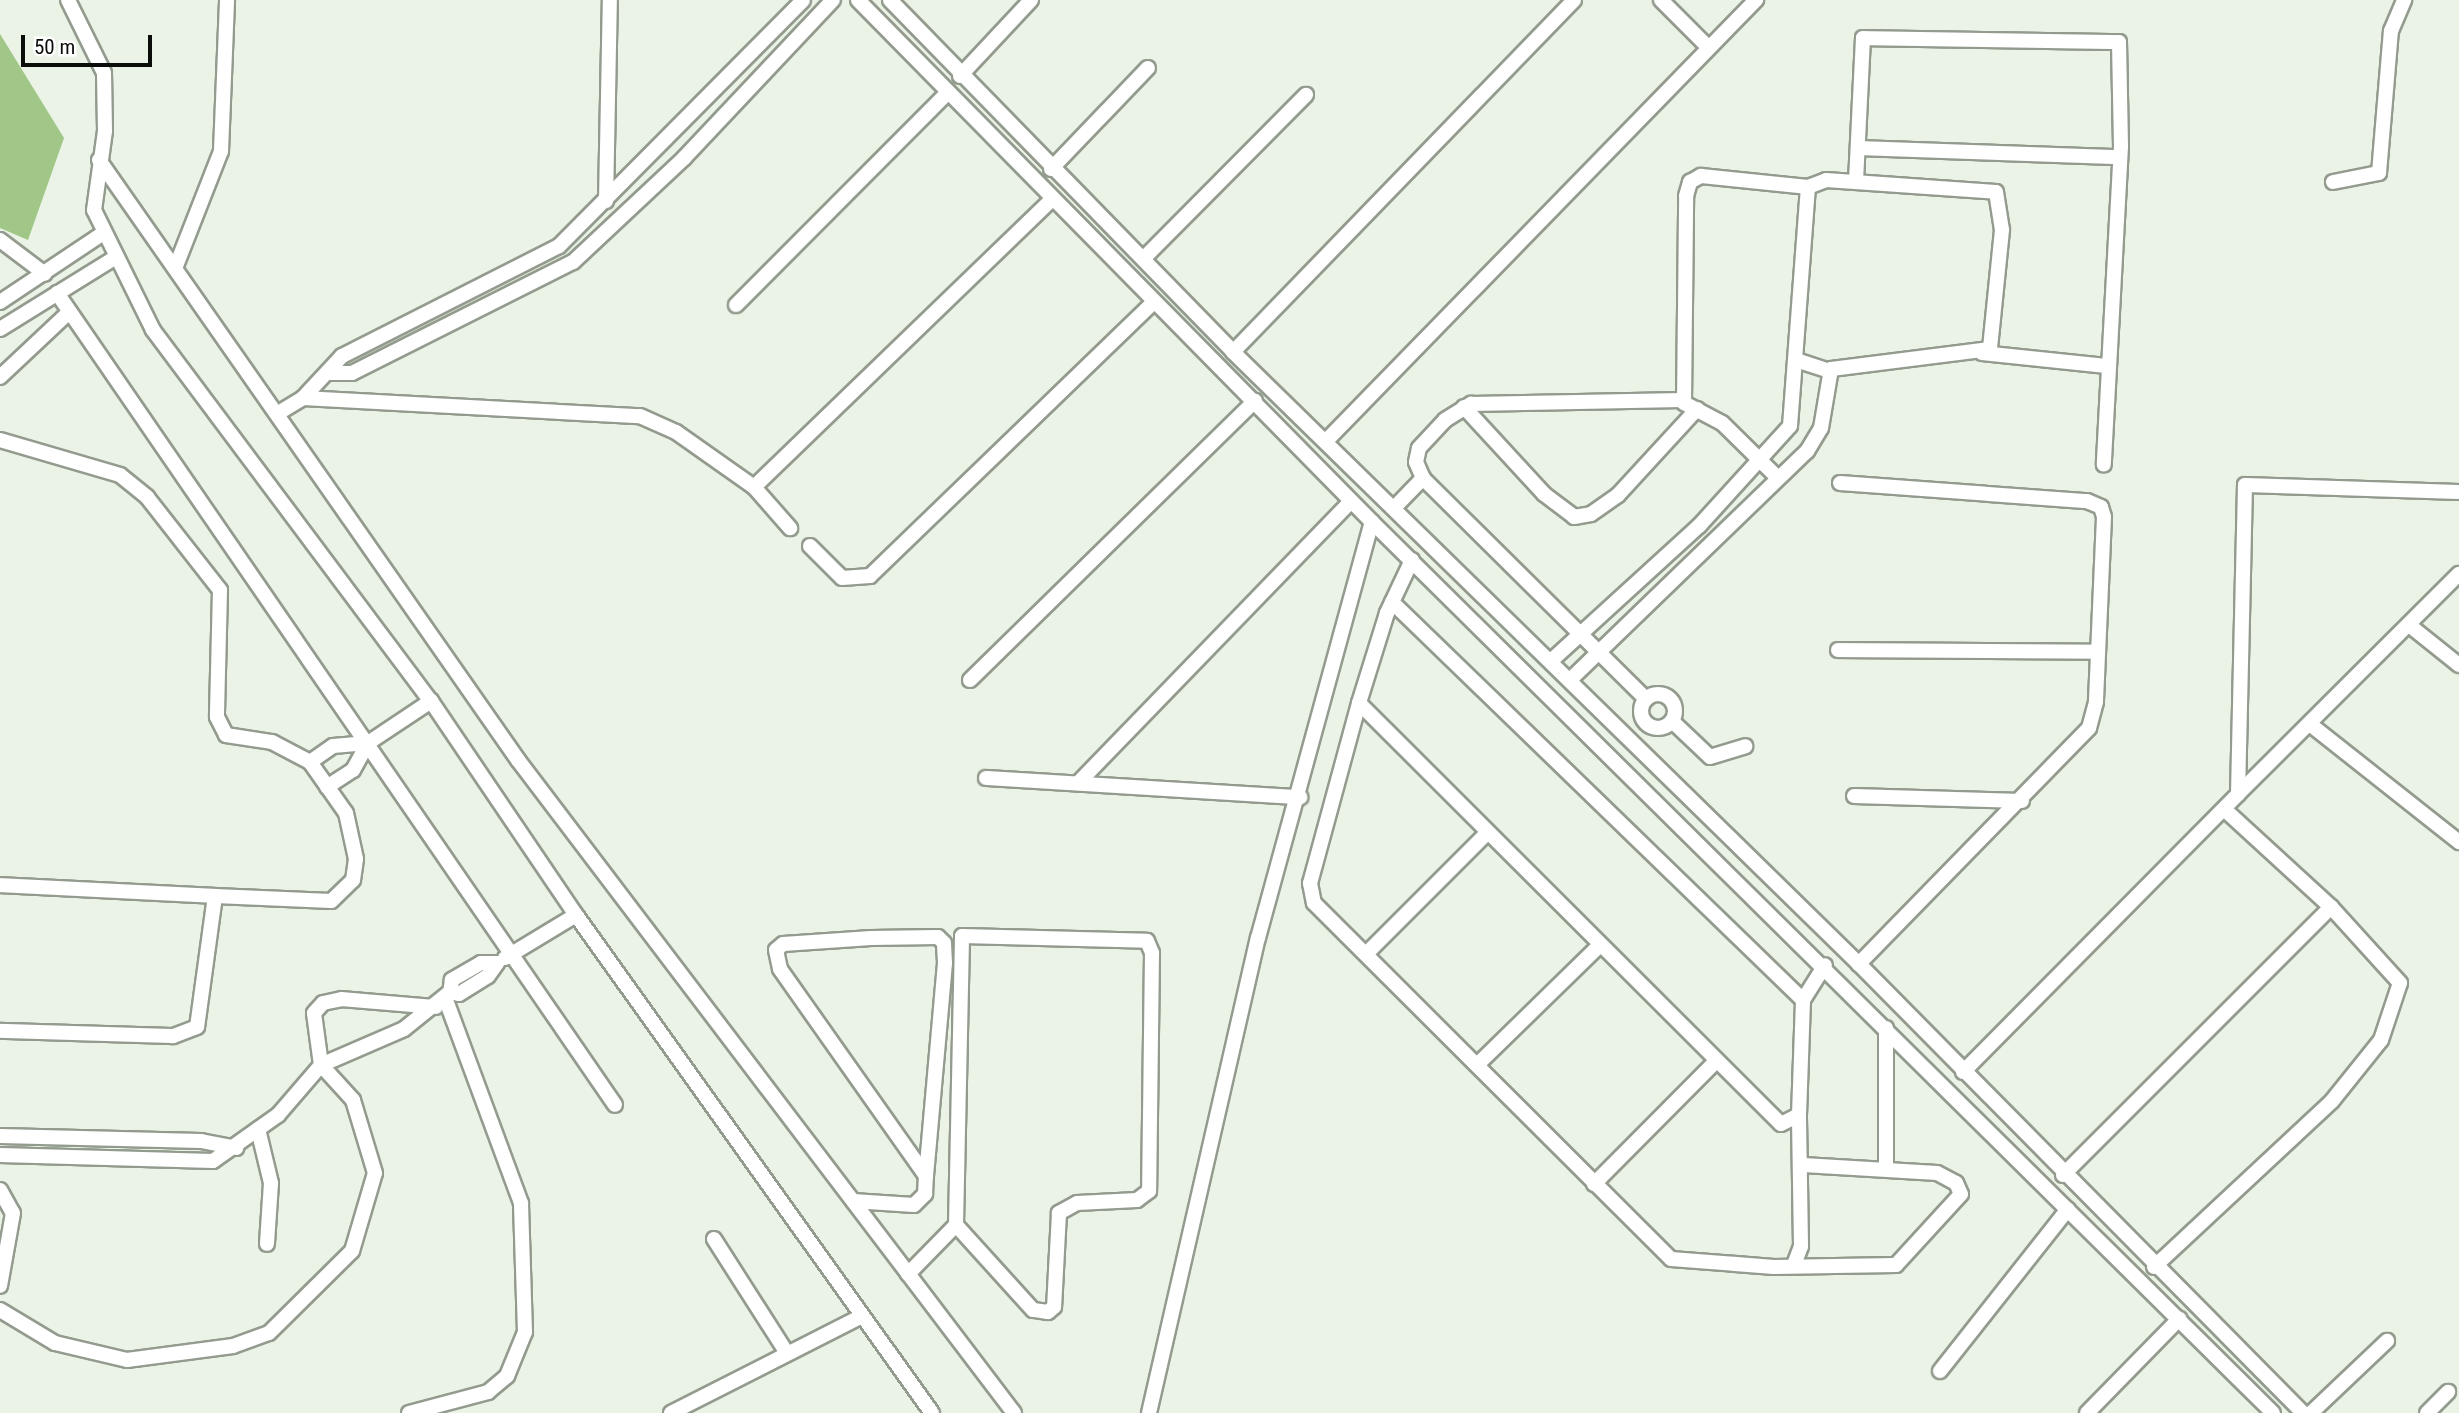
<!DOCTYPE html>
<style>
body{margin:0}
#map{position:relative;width:2459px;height:1413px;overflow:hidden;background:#eaf3e5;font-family:"Roboto Condensed",sans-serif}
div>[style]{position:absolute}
.water>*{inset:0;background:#a0c787}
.roads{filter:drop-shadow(2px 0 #939b8e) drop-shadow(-2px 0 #939b8e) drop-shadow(0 2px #939b8e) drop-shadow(0 -2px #939b8e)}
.minor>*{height:14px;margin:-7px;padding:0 7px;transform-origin:7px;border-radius:7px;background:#fff}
.minor>.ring{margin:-7px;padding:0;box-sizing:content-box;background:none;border:14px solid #fff;border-radius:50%}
span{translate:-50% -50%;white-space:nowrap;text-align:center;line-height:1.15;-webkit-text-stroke:7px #fff;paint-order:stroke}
.scale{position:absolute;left:21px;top:35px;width:131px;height:32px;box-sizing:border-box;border:4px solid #0a0d09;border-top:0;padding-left:9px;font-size:21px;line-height:24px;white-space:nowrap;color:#0a0d09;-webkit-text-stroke:5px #fff;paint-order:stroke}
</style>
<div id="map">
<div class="water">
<i style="clip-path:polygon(0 34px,64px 138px,28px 240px,0 228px)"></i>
</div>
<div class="roads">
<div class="minor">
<i style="left:68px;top:0;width:81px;rotate:63.7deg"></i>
<i style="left:104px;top:73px;width:58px;rotate:89deg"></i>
<i style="left:105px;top:131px;width:80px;rotate:97.9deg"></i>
<i style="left:94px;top:210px;width:134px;rotate:63.8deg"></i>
<i style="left:153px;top:330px;width:464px;rotate:53.2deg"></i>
<i style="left:431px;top:701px;width:258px;rotate:55.9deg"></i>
<i style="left:576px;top:915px;width:612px;rotate:54.44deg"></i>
<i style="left:858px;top:0;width:733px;rotate:45.44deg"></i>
<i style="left:1372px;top:522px;width:1267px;rotate:44.68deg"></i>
<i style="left:890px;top:0;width:491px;rotate:45.7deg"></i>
<i style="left:1233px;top:352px;width:875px;rotate:44.35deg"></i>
<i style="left:1859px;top:964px;width:631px;rotate:45.32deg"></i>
<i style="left:1661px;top:0;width:66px;rotate:45deg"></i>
<i style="left:960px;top:76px;width:104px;rotate:-46.9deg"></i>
<i style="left:1858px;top:148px;width:262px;rotate:2deg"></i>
<i style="left:99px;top:160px;width:732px;rotate:55.07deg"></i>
<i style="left:518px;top:760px;width:820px;rotate:52.78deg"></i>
<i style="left:1051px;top:169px;width:140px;rotate:-46.2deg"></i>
<i style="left:1856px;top:181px;width:143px;rotate:-87.2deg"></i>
<i style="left:1863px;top:38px;width:256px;rotate:0.9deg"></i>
<i style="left:2119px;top:42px;width:104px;rotate:88.9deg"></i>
<i style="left:2121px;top:146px;width:319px;rotate:93.1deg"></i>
<i style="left:2333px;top:182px;width:47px;rotate:-11.1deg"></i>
<i style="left:2379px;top:173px;width:143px;rotate:-85.2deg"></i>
<i style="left:2391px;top:31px;width:34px;rotate:-67deg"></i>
<i style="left:606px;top:201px;width:201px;rotate:-88.9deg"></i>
<i style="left:0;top:240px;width:56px;rotate:37.1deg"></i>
<i style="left:1144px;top:258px;width:230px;rotate:-45.2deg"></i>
<i style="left:176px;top:266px;width:123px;rotate:-68.6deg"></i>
<i style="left:221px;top:151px;width:151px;rotate:-87.7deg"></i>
<i style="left:57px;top:293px;width:985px;rotate:55.5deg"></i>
<i style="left:0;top:302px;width:123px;rotate:-33.7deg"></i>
<i style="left:736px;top:305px;width:299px;rotate:-45.1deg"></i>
<i style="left:0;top:329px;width:133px;rotate:-31.8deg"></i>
<i style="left:1233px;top:352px;width:490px;rotate:-45.9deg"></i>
<i style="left:1982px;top:353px;width:125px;rotate:6deg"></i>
<i style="left:1796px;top:360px;width:35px;rotate:18deg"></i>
<i style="left:330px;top:373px;width:22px"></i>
<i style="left:352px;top:373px;width:247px;rotate:-26.7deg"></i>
<i style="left:573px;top:262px;width:152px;rotate:-43.1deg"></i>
<i style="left:684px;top:158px;width:217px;rotate:-46.7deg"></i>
<i style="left:0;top:377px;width:92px;rotate:-43.2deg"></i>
<i style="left:303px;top:398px;width:57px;rotate:-47.1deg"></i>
<i style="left:342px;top:356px;width:243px;rotate:-26.9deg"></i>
<i style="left:559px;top:246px;width:346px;rotate:-45.2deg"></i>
<i style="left:1464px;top:407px;width:118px;rotate:47.4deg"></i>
<i style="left:1544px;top:494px;width:38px;rotate:37deg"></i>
<i style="left:1574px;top:517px;width:17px;rotate:-10deg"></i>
<i style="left:1591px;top:514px;width:33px;rotate:-35deg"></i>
<i style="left:1618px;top:495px;width:117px;rotate:-47.4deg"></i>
<i style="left:280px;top:412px;width:27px;rotate:-31deg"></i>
<i style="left:303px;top:398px;width:337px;rotate:3.1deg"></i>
<i style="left:640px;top:416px;width:39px;rotate:24deg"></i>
<i style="left:676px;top:432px;width:95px;rotate:35.2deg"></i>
<i style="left:754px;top:487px;width:55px;rotate:48.7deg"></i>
<i style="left:0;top:440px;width:125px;rotate:16.3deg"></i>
<i style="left:120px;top:475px;width:35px;rotate:39deg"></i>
<i style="left:147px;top:497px;width:118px;rotate:51.9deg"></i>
<i style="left:220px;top:590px;width:127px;rotate:91.4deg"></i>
<i style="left:217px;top:717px;width:20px;rotate:63deg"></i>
<i style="left:226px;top:735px;width:47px;rotate:8.7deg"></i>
<i style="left:272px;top:742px;width:43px;rotate:27.8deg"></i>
<i style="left:310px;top:762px;width:62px;rotate:54.8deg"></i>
<i style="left:346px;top:813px;width:47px;rotate:77.7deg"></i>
<i style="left:356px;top:859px;width:21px;rotate:98deg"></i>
<i style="left:353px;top:880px;width:30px;rotate:136deg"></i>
<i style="left:331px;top:901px;width:116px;rotate:-177.5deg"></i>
<i style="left:215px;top:896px;width:132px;rotate:97.8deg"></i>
<i style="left:197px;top:1027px;width:26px;rotate:159deg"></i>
<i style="left:173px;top:1036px;width:173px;rotate:-178.3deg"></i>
<i style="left:1327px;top:440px;width:615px;rotate:-45.73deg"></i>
<i style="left:1778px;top:478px;width:78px;rotate:-135.5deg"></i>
<i style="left:1722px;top:423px;width:43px;rotate:-152.2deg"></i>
<i style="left:1684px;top:403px;width:207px;rotate:-89.4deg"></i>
<i style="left:1686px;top:196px;width:15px;rotate:-74deg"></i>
<i style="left:1690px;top:182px;width:13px;rotate:-29deg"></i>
<i style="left:1701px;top:176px;width:108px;rotate:5.9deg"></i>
<i style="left:1840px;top:483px;width:248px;rotate:4.2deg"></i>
<i style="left:2087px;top:501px;width:15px;rotate:23deg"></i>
<i style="left:2101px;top:507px;width:10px;rotate:73deg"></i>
<i style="left:2104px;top:517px;width:185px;rotate:92.5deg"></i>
<i style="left:2096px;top:702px;width:27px;rotate:105deg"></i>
<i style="left:2089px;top:728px;width:330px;rotate:134.3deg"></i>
<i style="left:754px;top:487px;width:413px;rotate:-44deg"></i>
<i style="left:1394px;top:508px;width:42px;rotate:-46deg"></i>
<i style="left:810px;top:546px;width:45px;rotate:45deg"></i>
<i style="left:842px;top:578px;width:28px;rotate:-4deg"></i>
<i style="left:870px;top:576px;width:393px;rotate:-44deg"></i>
<i style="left:1412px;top:560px;width:59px;rotate:115.3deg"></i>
<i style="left:1387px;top:613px;width:94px;rotate:107.3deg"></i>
<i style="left:1359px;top:703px;width:187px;rotate:105.2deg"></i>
<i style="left:1310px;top:883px;width:20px;rotate:79deg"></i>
<i style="left:1314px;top:903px;width:504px;rotate:44.92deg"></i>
<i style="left:1671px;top:1259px;width:103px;rotate:4.4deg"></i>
<i style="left:1774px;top:1267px;width:122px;rotate:-0.9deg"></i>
<i style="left:1896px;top:1265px;width:96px;rotate:-47.5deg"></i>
<i style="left:1961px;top:1194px;width:12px;rotate:-114deg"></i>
<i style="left:1956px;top:1183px;width:21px;rotate:-152deg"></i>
<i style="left:1937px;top:1173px;width:134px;rotate:-176.6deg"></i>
<i style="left:1392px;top:602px;width:572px;rotate:44.08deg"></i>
<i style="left:2409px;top:625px;width:64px;rotate:38.7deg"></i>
<i style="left:1838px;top:650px;width:259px;rotate:0.4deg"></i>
<i style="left:1552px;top:660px;width:199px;rotate:-42.4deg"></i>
<i style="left:1699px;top:526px;width:135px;rotate:-47.7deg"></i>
<i style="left:1790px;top:426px;width:240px;rotate:-85.7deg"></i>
<i style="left:1808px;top:187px;width:19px;rotate:-21deg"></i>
<i style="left:1826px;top:180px;width:170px;rotate:4deg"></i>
<i style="left:1996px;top:192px;width:38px;rotate:81deg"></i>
<i style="left:2002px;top:230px;width:120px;rotate:95.8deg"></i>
<i style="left:1990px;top:349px;width:160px;rotate:172.8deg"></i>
<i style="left:1831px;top:369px;width:60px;rotate:99.6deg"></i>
<i style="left:1821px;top:428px;width:27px;rotate:121deg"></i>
<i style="left:1807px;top:451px;width:330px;rotate:136deg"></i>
<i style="left:970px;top:680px;width:399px;rotate:-44.4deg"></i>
<i class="ring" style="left:1641px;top:694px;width:20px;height:20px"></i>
<i style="left:1646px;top:699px;width:314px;rotate:-135.3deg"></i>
<i style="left:1423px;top:478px;width:17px;rotate:-114deg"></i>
<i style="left:1416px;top:462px;width:14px;rotate:-78deg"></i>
<i style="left:1419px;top:448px;width:38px;rotate:-47deg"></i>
<i style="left:1445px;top:420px;width:31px;rotate:-32deg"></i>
<i style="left:1471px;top:404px;width:212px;rotate:-1.1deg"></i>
<i style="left:1359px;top:703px;width:596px;rotate:44.93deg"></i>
<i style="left:1781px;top:1124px;width:20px;rotate:-27deg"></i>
<i style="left:1799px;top:1115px;width:115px;rotate:-88deg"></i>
<i style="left:1803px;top:1000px;width:41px;rotate:-57.8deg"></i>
<i style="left:1672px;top:721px;width:52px;rotate:43.5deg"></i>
<i style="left:1710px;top:757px;width:37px;rotate:-17deg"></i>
<i style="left:2311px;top:725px;width:189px;rotate:38.3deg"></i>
<i style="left:368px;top:743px;width:76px;rotate:-33.7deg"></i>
<i style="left:310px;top:762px;width:28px;rotate:-35deg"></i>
<i style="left:333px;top:746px;width:35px;rotate:-5deg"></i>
<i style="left:368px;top:743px;width:31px;rotate:119deg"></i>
<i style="left:353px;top:770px;width:31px;rotate:147deg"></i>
<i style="left:986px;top:778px;width:315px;rotate:3.5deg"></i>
<i style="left:1078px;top:783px;width:392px;rotate:-45.9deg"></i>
<i style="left:2238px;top:794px;width:312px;rotate:-44.9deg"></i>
<i style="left:1854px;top:796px;width:168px;rotate:1.7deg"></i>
<i style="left:0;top:885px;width:215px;rotate:2.9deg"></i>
<i style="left:1367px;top:953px;width:168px;rotate:-45deg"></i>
<i style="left:505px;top:958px;width:83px;rotate:-31.2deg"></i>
<i style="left:1477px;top:1065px;width:172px;rotate:-44.3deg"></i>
<i style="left:1963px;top:1072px;width:391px;rotate:-45.3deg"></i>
<i style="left:2238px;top:794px;width:309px;rotate:-88.7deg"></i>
<i style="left:2245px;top:485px;width:214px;rotate:1.9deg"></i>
<i style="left:258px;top:1129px;width:56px;rotate:76.5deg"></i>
<i style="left:271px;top:1183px;width:61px;rotate:93.8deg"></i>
<i style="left:0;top:1136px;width:201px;rotate:1.4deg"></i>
<i style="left:201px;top:1141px;width:36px;rotate:11deg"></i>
<i style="left:0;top:1155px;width:213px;rotate:1.6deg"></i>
<i style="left:213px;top:1161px;width:80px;rotate:-35.3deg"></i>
<i style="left:278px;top:1115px;width:66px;rotate:-49.3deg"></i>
<i style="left:321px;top:1065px;width:90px;rotate:-23.4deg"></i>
<i style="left:404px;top:1029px;width:59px;rotate:-38.8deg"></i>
<i style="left:450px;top:992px;width:9px;rotate:13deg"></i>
<i style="left:459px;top:994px;width:34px;rotate:-32deg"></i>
<i style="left:488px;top:976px;width:16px;rotate:-55deg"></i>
<i style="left:497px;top:963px;width:16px;rotate:180deg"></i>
<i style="left:481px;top:963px;width:34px;rotate:150deg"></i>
<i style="left:452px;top:980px;width:12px;rotate:99deg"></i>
<i style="left:1886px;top:1167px;width:139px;rotate:-90deg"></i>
<i style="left:2063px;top:1175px;width:379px;rotate:-45deg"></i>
<i style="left:2331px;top:907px;width:144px;rotate:-137.5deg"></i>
<i style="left:1594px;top:1184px;width:173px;rotate:-45.2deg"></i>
<i style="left:0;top:1190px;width:26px;rotate:61deg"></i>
<i style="left:13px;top:1213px;width:74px;rotate:100.1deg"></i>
<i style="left:853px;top:1201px;width:61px;rotate:3.8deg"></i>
<i style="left:914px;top:1205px;width:16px;rotate:-45deg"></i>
<i style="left:925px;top:1194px;width:18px;rotate:-87deg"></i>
<i style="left:926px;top:1176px;width:214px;rotate:-84.9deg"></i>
<i style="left:945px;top:963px;width:20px;rotate:-93deg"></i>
<i style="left:944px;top:943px;width:8px;rotate:-135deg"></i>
<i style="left:938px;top:937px;width:67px;rotate:179.1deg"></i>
<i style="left:871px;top:938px;width:88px;rotate:176.1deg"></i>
<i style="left:783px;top:944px;width:9px;rotate:139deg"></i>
<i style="left:776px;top:950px;width:19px;rotate:78deg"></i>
<i style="left:780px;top:969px;width:253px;rotate:54.8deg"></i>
<i style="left:714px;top:1239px;width:135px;rotate:57.4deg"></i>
<i style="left:1795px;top:1262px;width:17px;rotate:-69deg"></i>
<i style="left:1801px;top:1246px;width:131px;rotate:-90.9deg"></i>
<i style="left:2154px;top:1267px;width:243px;rotate:-43deg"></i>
<i style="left:2332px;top:1101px;width:78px;rotate:-51.2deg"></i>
<i style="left:2381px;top:1040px;width:60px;rotate:-71.6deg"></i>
<i style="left:2400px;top:983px;width:103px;rotate:-132.2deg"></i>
<i style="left:908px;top:1274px;width:69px;rotate:-45.6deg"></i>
<i style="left:956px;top:1225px;width:289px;rotate:-88.8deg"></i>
<i style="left:962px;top:936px;width:185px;rotate:1.5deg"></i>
<i style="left:1147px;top:941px;width:13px;rotate:67deg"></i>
<i style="left:1152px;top:953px;width:238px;rotate:90.7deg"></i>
<i style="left:1149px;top:1191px;width:15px;rotate:143deg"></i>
<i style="left:1137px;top:1200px;width:60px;rotate:177.1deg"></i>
<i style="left:1077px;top:1203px;width:21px;rotate:151deg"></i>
<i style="left:1059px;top:1213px;width:94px;rotate:93deg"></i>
<i style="left:1054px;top:1307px;width:8px;rotate:140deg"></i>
<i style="left:1048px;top:1312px;width:15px;rotate:-172deg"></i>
<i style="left:1033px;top:1310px;width:115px;rotate:-132.2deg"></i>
<i style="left:0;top:1310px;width:64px;rotate:31deg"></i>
<i style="left:55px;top:1343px;width:74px;rotate:13.3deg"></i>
<i style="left:127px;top:1360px;width:107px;rotate:-7.5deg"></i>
<i style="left:233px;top:1346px;width:38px;rotate:-20deg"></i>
<i style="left:269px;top:1333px;width:117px;rotate:-44.7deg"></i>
<i style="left:352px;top:1251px;width:81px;rotate:-73.6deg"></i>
<i style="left:375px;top:1173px;width:76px;rotate:-106.8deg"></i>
<i style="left:353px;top:1100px;width:47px;rotate:-132.4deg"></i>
<i style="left:321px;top:1065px;width:52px;rotate:-97.7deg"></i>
<i style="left:314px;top:1013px;width:13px;rotate:-48deg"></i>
<i style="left:323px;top:1003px;width:19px;rotate:-12deg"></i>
<i style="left:342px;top:999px;width:94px;rotate:4.9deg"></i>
<i style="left:1940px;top:1371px;width:206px;rotate:-51.7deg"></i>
<i style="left:409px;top:1413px;width:82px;rotate:-14.9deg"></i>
<i style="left:488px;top:1392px;width:25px;rotate:-40deg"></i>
<i style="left:507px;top:1376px;width:48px;rotate:-67.8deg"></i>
<i style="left:525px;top:1332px;width:129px;rotate:-91.8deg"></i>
<i style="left:521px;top:1203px;width:219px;rotate:-110.3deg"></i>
<i style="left:671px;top:1413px;width:212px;rotate:-26.9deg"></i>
<i style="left:1149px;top:1413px;width:487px;rotate:-77.1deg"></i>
<i style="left:1258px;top:938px;width:431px;rotate:-74.7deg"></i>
<i style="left:2087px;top:1413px;width:132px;rotate:-45.6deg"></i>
<i style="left:2311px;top:1413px;width:105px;rotate:-43.5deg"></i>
<i style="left:2427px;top:1413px;width:30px;rotate:-45deg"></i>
</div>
</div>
<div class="scale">50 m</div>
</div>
